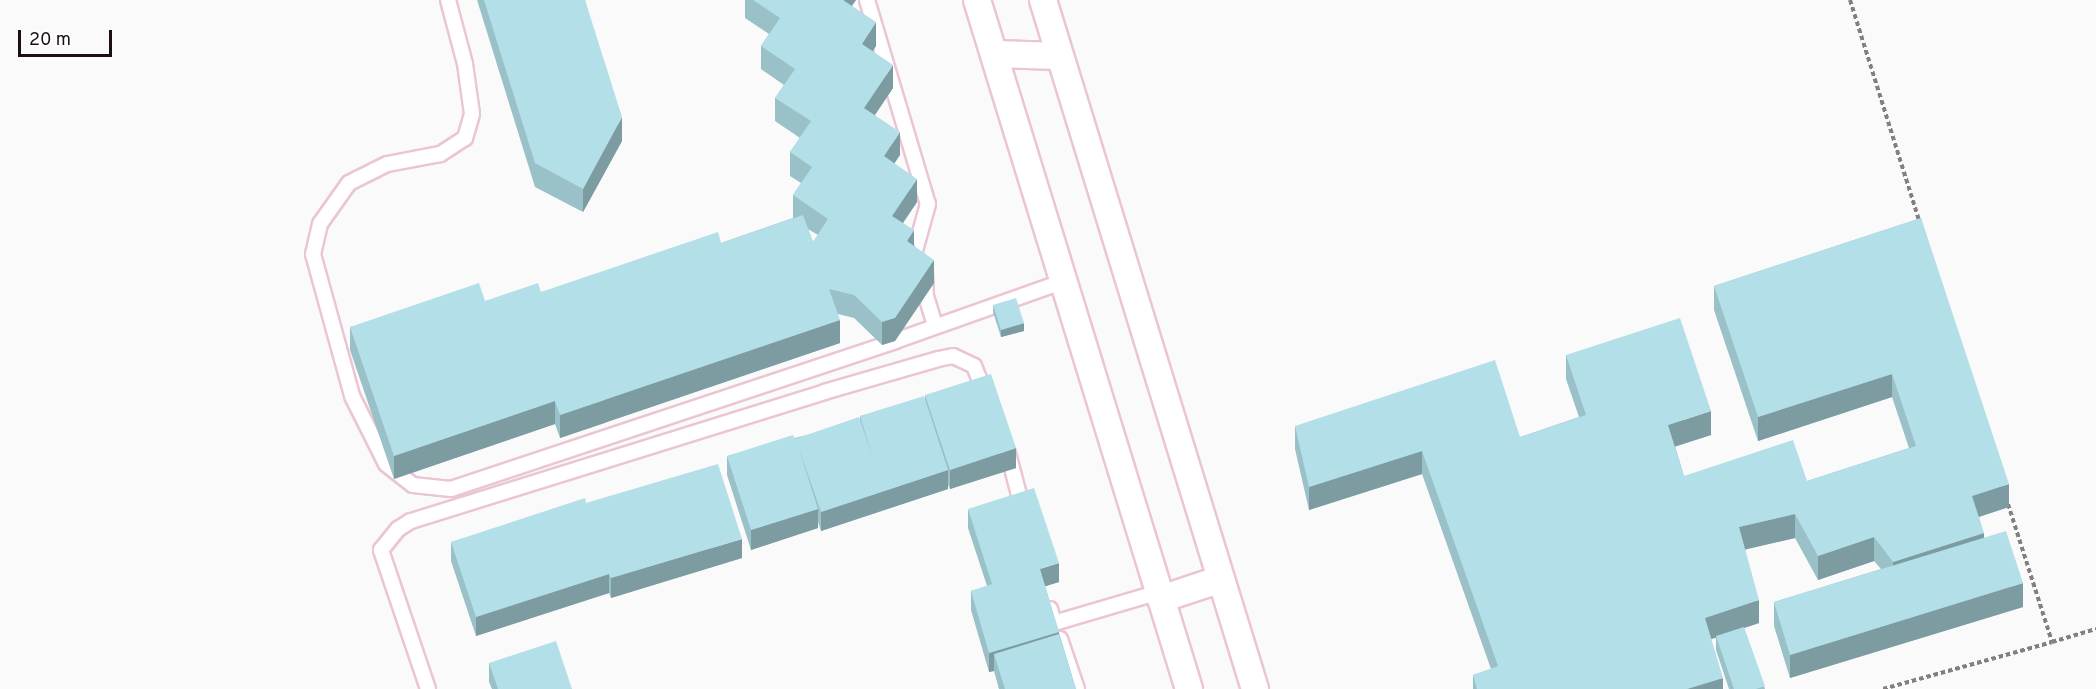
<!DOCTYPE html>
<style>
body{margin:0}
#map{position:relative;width:2096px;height:689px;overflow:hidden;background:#fafafa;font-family:Overpass,sans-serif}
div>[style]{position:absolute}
.path>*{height:4px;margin-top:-2px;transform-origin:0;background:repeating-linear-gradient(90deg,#857e81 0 4.5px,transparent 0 7.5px)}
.roads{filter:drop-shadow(2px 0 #ebc5d4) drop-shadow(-2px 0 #ebc5d4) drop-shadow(0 2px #ebc5d4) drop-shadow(0 -2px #ebc5d4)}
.lane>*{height:14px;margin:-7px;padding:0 7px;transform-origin:7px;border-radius:7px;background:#fff}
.street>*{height:26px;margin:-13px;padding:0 13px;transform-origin:13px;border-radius:13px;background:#fff}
.wall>*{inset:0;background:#9ac0c8}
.shaded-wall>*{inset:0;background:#7d9ca2}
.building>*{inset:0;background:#b3dfe8}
span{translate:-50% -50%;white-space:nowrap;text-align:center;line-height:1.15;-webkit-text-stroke:4.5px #fff;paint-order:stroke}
.scale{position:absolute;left:18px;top:30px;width:94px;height:27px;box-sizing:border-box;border:3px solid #1c0f14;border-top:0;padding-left:8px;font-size:18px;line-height:21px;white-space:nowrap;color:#1c0f14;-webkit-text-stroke:4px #fff;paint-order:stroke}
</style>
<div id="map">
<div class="path">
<i style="left:1850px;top:0;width:234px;rotate:72.6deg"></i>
<i style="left:2008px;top:504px;width:145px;rotate:72.3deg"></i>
<i style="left:2052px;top:642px;width:46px;rotate:-16.5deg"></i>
<i style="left:1883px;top:689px;width:175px;rotate:-15.5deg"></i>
</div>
<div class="roads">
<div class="lane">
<i style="left:448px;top:0;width:66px;rotate:75.1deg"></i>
<i style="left:465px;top:64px;width:50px;rotate:82deg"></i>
<i style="left:472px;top:114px;width:25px;rotate:106deg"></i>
<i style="left:465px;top:138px;width:30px;rotate:147deg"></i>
<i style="left:440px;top:154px;width:54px;rotate:169.3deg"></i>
<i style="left:387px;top:164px;width:42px;rotate:153.4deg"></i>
<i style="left:349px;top:183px;width:50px;rotate:125.3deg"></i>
<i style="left:320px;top:224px;width:31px;rotate:103deg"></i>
<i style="left:313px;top:254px;width:147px;rotate:74.6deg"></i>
<i style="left:352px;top:396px;width:76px;rotate:63.4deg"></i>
<i style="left:386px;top:464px;width:34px;rotate:38deg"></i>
<i style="left:413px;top:485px;width:38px;rotate:6deg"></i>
<i style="left:451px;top:489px;width:468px;rotate:-18.4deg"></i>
<i style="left:895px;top:341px;width:179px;rotate:-19.5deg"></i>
<i style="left:867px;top:0;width:213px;rotate:73.4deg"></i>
<i style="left:928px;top:204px;width:52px;rotate:105.6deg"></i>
<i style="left:914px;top:254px;width:21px;rotate:59deg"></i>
<i style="left:925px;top:272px;width:24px;rotate:88deg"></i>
<i style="left:926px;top:296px;width:30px;rotate:73deg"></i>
<i style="left:1008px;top:453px;width:59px;rotate:75.3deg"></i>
<i style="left:1050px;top:609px;width:15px;rotate:74deg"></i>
<i style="left:1054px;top:623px;width:109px;rotate:-16.4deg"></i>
<i style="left:1060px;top:639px;width:53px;rotate:71.2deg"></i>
<i style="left:428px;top:689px;width:147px;rotate:-108.7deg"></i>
<i style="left:381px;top:550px;width:27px;rotate:-51deg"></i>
<i style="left:398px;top:529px;width:15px;rotate:-32deg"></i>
<i style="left:411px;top:521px;width:433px;rotate:-17.3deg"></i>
<i style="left:824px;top:392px;width:119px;rotate:-16.1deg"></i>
<i style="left:938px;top:359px;width:15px;rotate:-11deg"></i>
<i style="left:953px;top:356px;width:23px;rotate:25deg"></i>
<i style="left:974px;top:366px;width:29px;rotate:68deg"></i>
</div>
<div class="street">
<i style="left:977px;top:0;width:721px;rotate:72.9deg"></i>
<i style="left:1043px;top:0;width:721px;rotate:72.9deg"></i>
<i style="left:995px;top:54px;width:64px;rotate:1.8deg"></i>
<i style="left:1161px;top:599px;width:63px;rotate:-18.4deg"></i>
</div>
</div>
<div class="wall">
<i style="clip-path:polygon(477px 0,585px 0,622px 141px,583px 212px,535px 187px)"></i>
<i style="clip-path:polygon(evenodd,745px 0,856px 0,852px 6px,876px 46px,873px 51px,893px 88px,875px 115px,900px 155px,894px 163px,917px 202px,903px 223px,934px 283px,895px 341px,882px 345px,854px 318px,838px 314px,840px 343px,560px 438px,555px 424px,394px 479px,350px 350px,350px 327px,485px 301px,541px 292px,721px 243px,793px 218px,793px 195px,801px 183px,790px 176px,790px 152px,800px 138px,775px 121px,775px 98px,784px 85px,761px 69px,761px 46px,769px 34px,745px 18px,745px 0,808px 229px,818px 235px,813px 242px,808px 229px)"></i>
<i style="clip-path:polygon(1921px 218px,2009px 507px,1979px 517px,1984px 537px,2023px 607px,1790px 678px,1774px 626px,1774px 602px,1881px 569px,1874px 561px,1818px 580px,1795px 538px,1745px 549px,1759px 623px,1744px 628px,1765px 689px,1729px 689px,1716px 650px,1716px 638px,1711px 639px,1723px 689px,1473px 689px,1473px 675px,1491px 669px,1422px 474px,1309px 510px,1295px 449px,1295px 426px,1520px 437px,1579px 417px,1566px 379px,1566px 355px,1711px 435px,1675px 446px,1684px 476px,1807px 481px,1909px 448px,1892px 397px,1758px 441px,1714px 310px,1714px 286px)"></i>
<i style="clip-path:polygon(993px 305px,1024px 331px,1001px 337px,993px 312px)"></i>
<i style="clip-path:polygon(925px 395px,1016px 468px,950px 489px,948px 485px,948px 489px,821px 531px,818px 522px,818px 528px,751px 550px,727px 475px,727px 456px,860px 421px,860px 416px,925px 400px)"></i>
<i style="clip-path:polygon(586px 503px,742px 558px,611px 598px,609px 593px,476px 636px,451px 561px,451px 542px)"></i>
<i style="clip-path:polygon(968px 509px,1059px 582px,1045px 586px,1076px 689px,999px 689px,994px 671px,989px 672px,971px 610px,971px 591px,987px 586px,968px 528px)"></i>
<i style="clip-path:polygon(489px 663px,572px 689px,492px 689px,489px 682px)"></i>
</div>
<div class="shaded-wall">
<i style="clip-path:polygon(844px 0,856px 0,844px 16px)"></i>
<i style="clip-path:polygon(876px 22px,876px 46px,862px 67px,862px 44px)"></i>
<i style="clip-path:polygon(893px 65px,893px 88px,864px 131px,864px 108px)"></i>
<i style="clip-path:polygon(622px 117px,622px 141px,583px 212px,583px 189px)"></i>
<i style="clip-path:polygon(900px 132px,900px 155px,884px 179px,884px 156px)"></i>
<i style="clip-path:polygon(917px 179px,917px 202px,892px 239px,892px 216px)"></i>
<i style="clip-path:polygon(914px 230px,914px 254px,907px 241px)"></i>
<i style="clip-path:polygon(934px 260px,934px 283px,895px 341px,882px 345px,882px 322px)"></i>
<i style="clip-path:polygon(840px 320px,840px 343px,560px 438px,560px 415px)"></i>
<i style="clip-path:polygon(1024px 323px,1024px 331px,1001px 337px,1001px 330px)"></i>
<i style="clip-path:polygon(1892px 374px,1892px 397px,1758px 441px,1758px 417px)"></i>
<i style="clip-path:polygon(555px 401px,555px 424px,394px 479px,394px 456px)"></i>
<i style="clip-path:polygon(1711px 411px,1711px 435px,1668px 449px,1668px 425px)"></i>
<i style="clip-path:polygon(1016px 448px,1016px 468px,950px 489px,950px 470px)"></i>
<i style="clip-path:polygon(1422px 451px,1422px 474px,1309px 510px,1309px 487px)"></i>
<i style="clip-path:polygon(948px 470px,948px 489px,821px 531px,821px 512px)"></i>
<i style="clip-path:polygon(2009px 484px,2009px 507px,1972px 519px,1972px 496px)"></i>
<i style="clip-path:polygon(818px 509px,818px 528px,751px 550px,751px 530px)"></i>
<i style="clip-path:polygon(1795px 514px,1795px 538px,1739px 551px,1739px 527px)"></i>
<i style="clip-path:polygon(1984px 533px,1984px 556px,1893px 586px,1893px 562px)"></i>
<i style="clip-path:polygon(1874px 537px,1874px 561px,1818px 580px,1818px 556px)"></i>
<i style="clip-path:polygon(742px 539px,742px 558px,611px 598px,611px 578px)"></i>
<i style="clip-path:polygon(1059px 563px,1059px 582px,1040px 588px,1040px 569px)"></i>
<i style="clip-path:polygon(609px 574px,609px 593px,476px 636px,476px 617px)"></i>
<i style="clip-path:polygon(2023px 583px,2023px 607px,1790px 678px,1790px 655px)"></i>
<i style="clip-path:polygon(1759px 600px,1759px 623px,1705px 641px,1705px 618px)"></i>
<i style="clip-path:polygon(1059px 632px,1059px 651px,994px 654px,994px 671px,989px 672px,989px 653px)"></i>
<i style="clip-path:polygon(1723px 678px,1723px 689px,1687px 689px)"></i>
</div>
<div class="building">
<i style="clip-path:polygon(484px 0,585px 0,622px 117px,583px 189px,535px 163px)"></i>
<i style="clip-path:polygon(753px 0,843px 0,876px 22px,862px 44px,893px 65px,864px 108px,900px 132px,884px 156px,917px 179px,892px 216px,914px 230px,907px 241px,934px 260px,895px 318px,882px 322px,854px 295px,829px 289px,840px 320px,560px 415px,555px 401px,394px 456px,350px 327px,479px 283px,485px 301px,538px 283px,541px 292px,718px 232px,721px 243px,803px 215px,813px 242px,828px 219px,793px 195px,812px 167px,790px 152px,811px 121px,775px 98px,795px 69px,761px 46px,780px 18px)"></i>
<i style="clip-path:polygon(1921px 218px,2009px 484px,1972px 496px,1984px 533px,1893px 562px,1874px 537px,1818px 556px,1795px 514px,1739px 527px,1759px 600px,1705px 618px,1723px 678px,1687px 689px,1477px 689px,1473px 675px,1498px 666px,1422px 451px,1309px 487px,1295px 426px,1495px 360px,1520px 437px,1586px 415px,1566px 355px,1680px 318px,1711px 411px,1668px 425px,1684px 476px,1793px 440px,1807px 481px,1916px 446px,1892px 374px,1758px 417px,1714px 286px)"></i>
<i style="clip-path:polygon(1016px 298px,1024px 323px,1001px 330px,993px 305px)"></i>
<i style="clip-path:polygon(991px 374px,1016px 448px,950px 470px,925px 395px)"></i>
<i style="clip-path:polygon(924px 396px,948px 470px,821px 512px,798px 446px,818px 509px,751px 530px,727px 456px,793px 435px,795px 439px,859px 417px,872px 455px,860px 416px)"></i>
<i style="clip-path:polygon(718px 464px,742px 539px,611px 578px,609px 574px,476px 617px,451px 542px,585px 498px,586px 503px)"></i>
<i style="clip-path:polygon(1034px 488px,1059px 563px,1040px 569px,1059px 632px,989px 653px,971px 591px,992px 584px,968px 509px)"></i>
<i style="clip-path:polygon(2006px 531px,2023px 583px,1790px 655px,1774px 602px)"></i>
<i style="clip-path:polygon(1744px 627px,1765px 686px,1756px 689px,1734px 689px,1716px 636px)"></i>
<i style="clip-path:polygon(1059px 634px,1076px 689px,1005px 689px,994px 654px)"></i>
<i style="clip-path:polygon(556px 641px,572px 689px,498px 689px,489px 663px)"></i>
</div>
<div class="scale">20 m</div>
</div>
